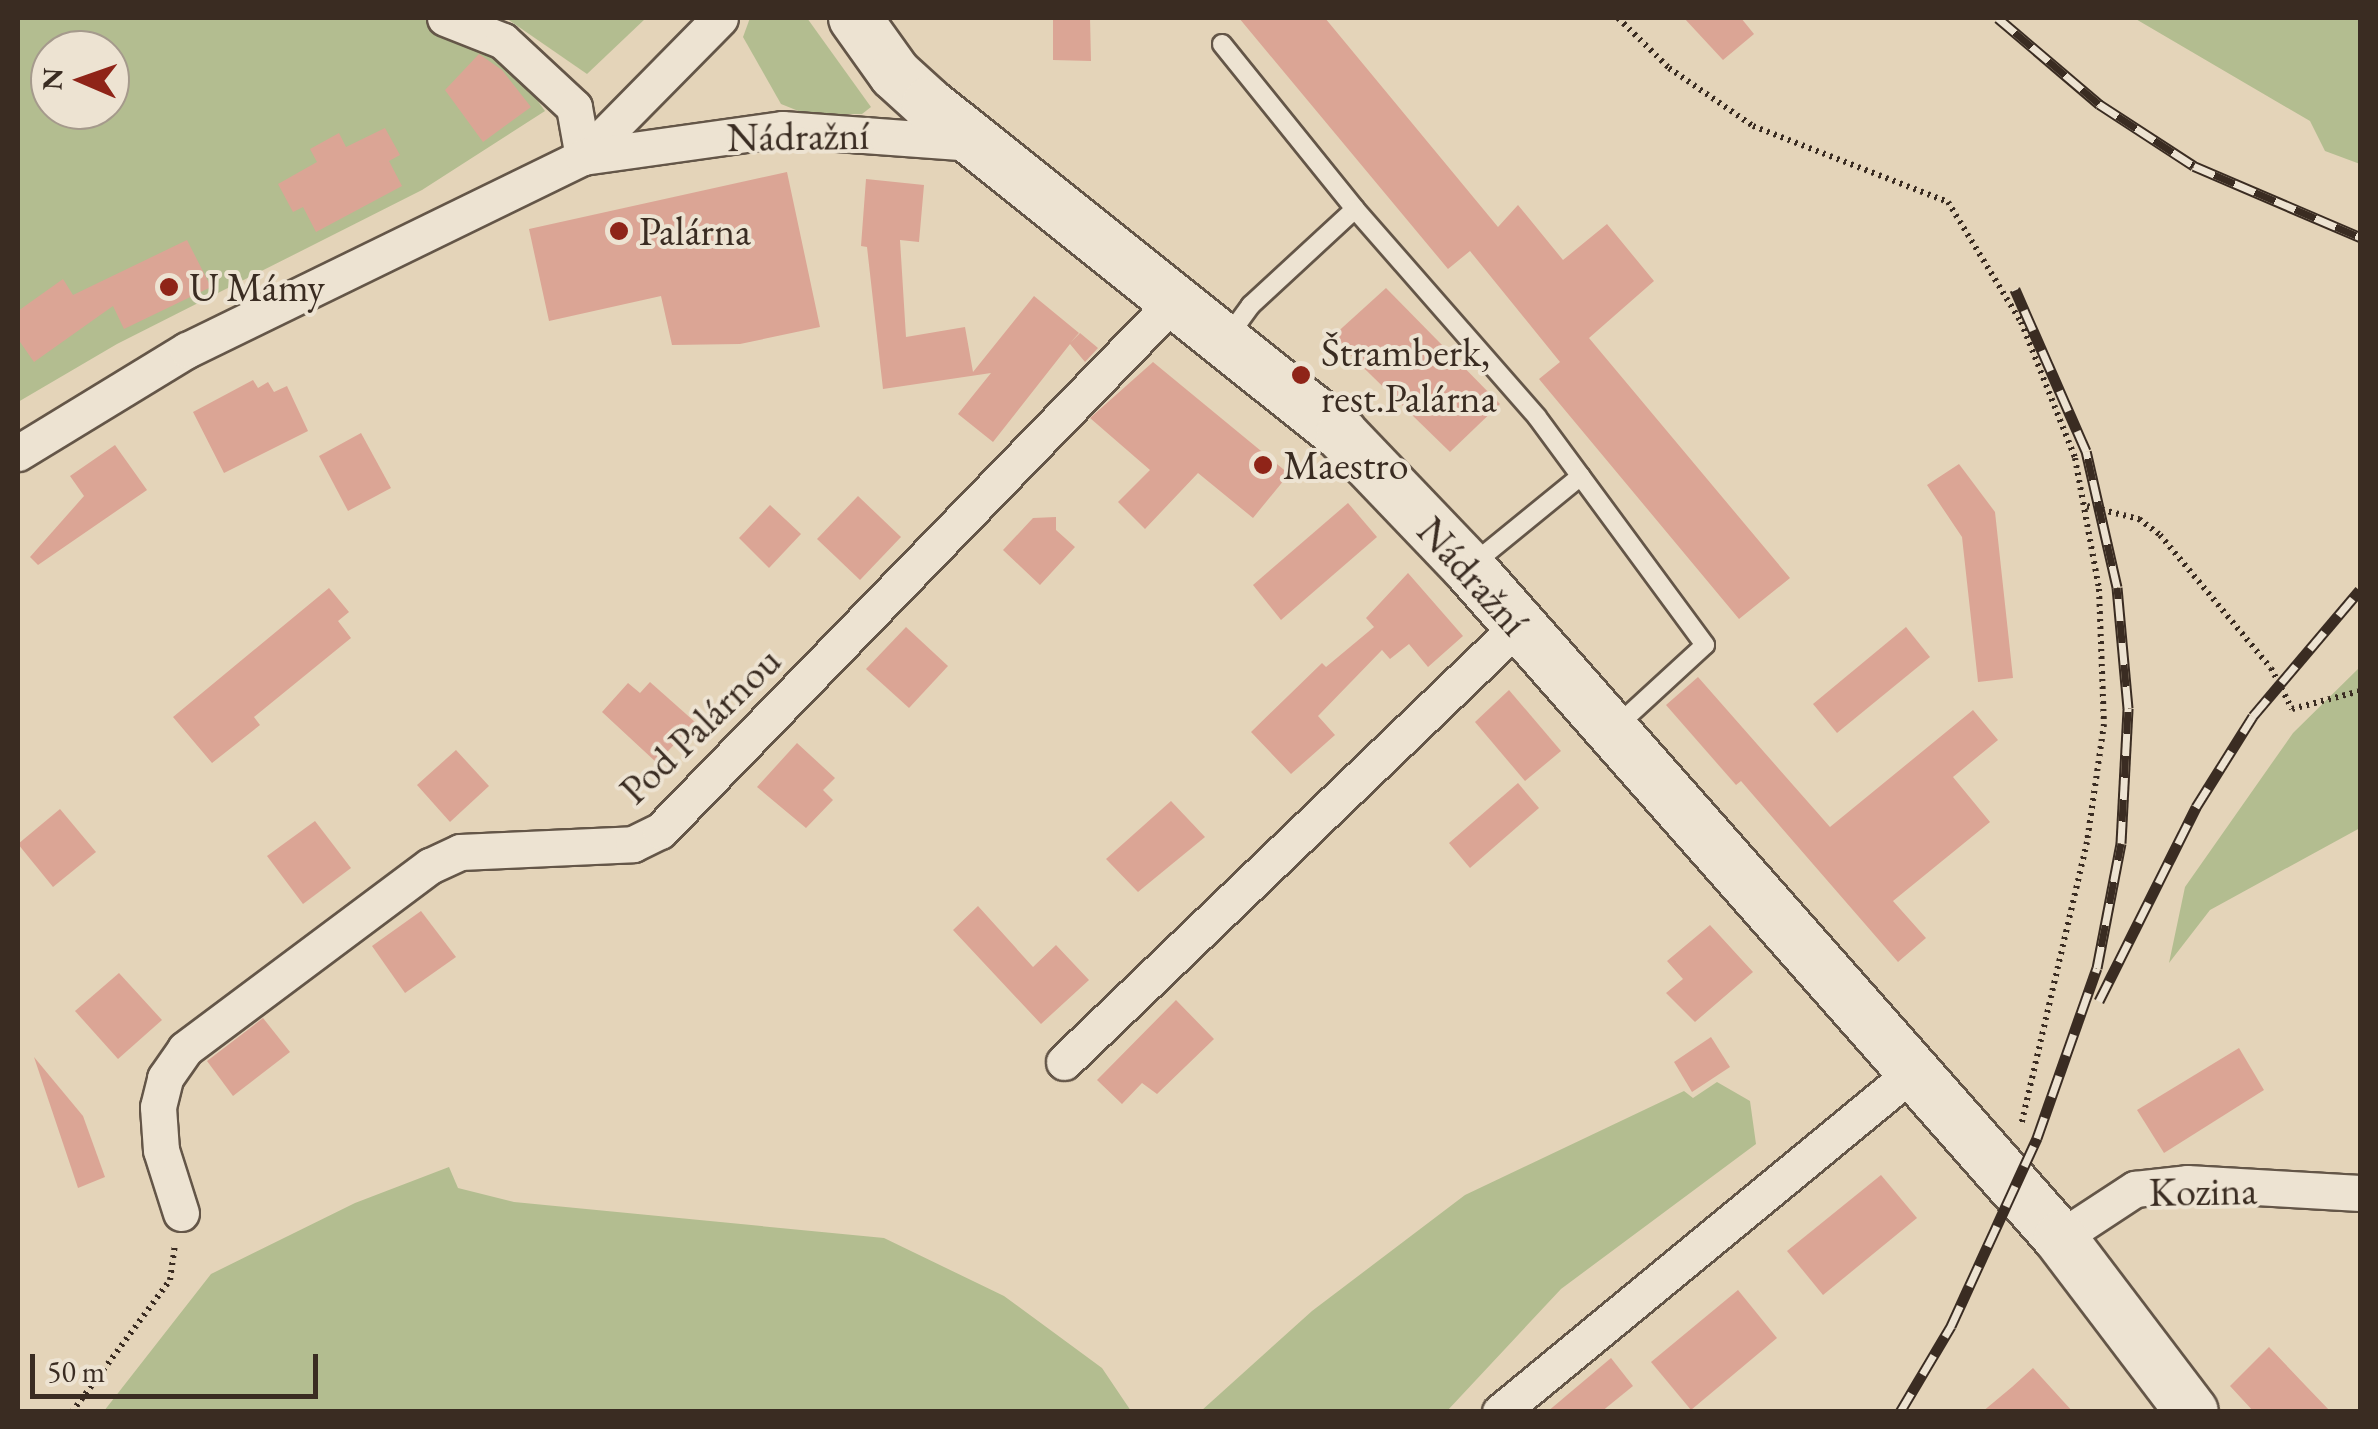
<!DOCTYPE html>
<meta charset="utf-8">
<style>
body{margin:0}
#map{position:relative;width:2378px;height:1429px;overflow:hidden;background:#e4d4b9;font-family:"EB Garamond",serif}
div>[style]{position:absolute}
.green>*{inset:0;background:#b3bd90}
.building>*{inset:0;background:#dba595}
.path>*{height:6px;margin-top:-3px;transform-origin:0;background:repeating-linear-gradient(90deg,#3a2c22 0 2.5px,transparent 0 7.5px)}
.roads{filter:drop-shadow(2px 0 #645648) drop-shadow(-2px 0 #645648) drop-shadow(0 2px #645648) drop-shadow(0 -2px #645648)}
.service>*{height:18px;margin:-9px;padding:0 9px;transform-origin:9px;border-radius:9px;background:#ede3d2}
.minor>*{height:35px;margin:-17.5px;padding:0 17.5px;transform-origin:17.5px;border-radius:17.5px;background:#ede3d2}
.secondary>*{height:52px;margin:-26px;padding:0 26px;transform-origin:26px;border-radius:26px;background:#ede3d2}
.rail>*{height:11px;margin-top:-5.5px;transform-origin:0;background:repeating-linear-gradient(90deg,#ede3d2 0 22px,#3a2c22 0 44px);box-sizing:border-box;border-block:2px solid #3a2c22}
.dots>*{width:28px;height:28px;translate:-50% -50%;box-sizing:border-box;border:5px solid #ede3d2;border-radius:50%}
span{translate:-50% -50%;white-space:nowrap;text-align:center;line-height:1.15;-webkit-text-stroke:8px #ede3d2;paint-order:stroke}
.street-label{font-size:40px;color:#3a2c22}
.poi-label{font-size:40px;color:#3a2c22}
.left{translate:0 -50%;text-align:left}
.frame{position:absolute;inset:0;border:20px solid #3a2c22;pointer-events:none}
.north{position:absolute;left:30px;top:30px;width:100px;height:100px;box-sizing:border-box;background:#ede3d2;border:2px solid #a59a8c;border-radius:50%;rotate:272deg;font-size:28px;font-weight:700;line-height:40px;text-align:center;color:#3a2c22}
.north::after{content:'';display:block;margin:auto;width:35px;height:45px;background:#8f2418;clip-path:polygon(50% 0,100% 100%,50% 72%,0 100%)}
.scale{position:absolute;left:30px;top:1354px;width:288px;height:45px;box-sizing:border-box;border:5px solid #3a2c22;border-top:0;padding-left:12px;font-size:30px;line-height:35px;white-space:nowrap;color:#3a2c22;-webkit-text-stroke:8px #ede3d2;paint-order:stroke}
</style>
<div id="map">
<div class="green">
<i style="clip-path:polygon(evenodd,18px 18px,429px 18px,500px 48px,545px 111px,422px 190px,117px 344px,18px 402px,18px 18px,50px 50px,110px 50px,110px 110px,50px 110px,50px 50px)"></i>
<i style="clip-path:polygon(506px 18px,646px 18px,587px 74px)"></i>
<i style="clip-path:polygon(750px 18px,807px 18px,871px 107px,862px 114px,806px 114px,781px 104px,743px 37px)"></i>
<i style="clip-path:polygon(2134px 18px,2360px 18px,2360px 164px,2325px 151px,2310px 121px)"></i>
<i style="clip-path:polygon(2360px 667px,2360px 828px,2210px 910px,2169px 963px,2185px 887px,2293px 733px)"></i>
<i style="clip-path:polygon(1717px 1082px,1750px 1101px,1756px 1144px,1561px 1289px,1447px 1411px,1201px 1411px,1312px 1311px,1465px 1195px,1684px 1091px,1693px 1098px)"></i>
<i style="clip-path:polygon(449px 1167px,458px 1188px,514px 1202px,884px 1238px,1004px 1296px,1102px 1368px,1131px 1411px,104px 1411px,211px 1274px,355px 1203px)"></i>
</div>
<div class="building">
<i style="clip-path:polygon(1053px 18px,1090px 18px,1091px 61px,1053px 60px)"></i>
<i style="clip-path:polygon(1239px 18px,1325px 18px,1498px 227px,1518px 205px,1563px 260px,1607px 224px,1654px 281px,1589px 338px,1790px 578px,1739px 619px,1539px 379px,1560px 362px,1470px 251px,1448px 269px)"></i>
<i style="clip-path:polygon(1684px 18px,1741px 18px,1754px 34px,1723px 60px)"></i>
<i style="clip-path:polygon(479px 54px,502px 70px,531px 107px,483px 142px,445px 90px)"></i>
<i style="clip-path:polygon(385px 128px,400px 155px,389px 161px,402px 186px,316px 232px,303px 207px,293px 212px,278px 184px,317px 162px,310px 149px,339px 133px,346px 147px)"></i>
<i style="clip-path:polygon(787px 172px,820px 327px,740px 344px,672px 345px,661px 296px,549px 321px,529px 229px)"></i>
<i style="clip-path:polygon(866px 179px,924px 185px,919px 242px,900px 240px,906px 337px,965px 327px,973px 372px,1034px 296px,1079px 333px,1071px 342px,1080px 333px,1098px 348px,1085px 362px,1070px 344px,993px 442px,958px 414px,991px 373px,883px 389px,867px 247px,861px 246px)"></i>
<i style="clip-path:polygon(187px 240px,211px 287px,124px 329px,113px 306px,34px 362px,18px 339px,18px 311px,63px 279px,73px 295px)"></i>
<i style="clip-path:polygon(1386px 288px,1500px 404px,1450px 452px,1332px 337px)"></i>
<i style="clip-path:polygon(1153px 362px,1289px 474px,1253px 518px,1198px 473px,1145px 529px,1118px 502px,1150px 470px,1090px 418px)"></i>
<i style="clip-path:polygon(253px 380px,258px 388px,268px 382px,274px 392px,287px 386px,308px 431px,224px 473px,193px 412px)"></i>
<i style="clip-path:polygon(361px 433px,391px 488px,348px 511px,319px 456px)"></i>
<i style="clip-path:polygon(115px 445px,147px 490px,38px 565px,30px 557px,84px 496px,70px 476px)"></i>
<i style="clip-path:polygon(1959px 464px,1995px 512px,2013px 678px,1978px 682px,1962px 537px,1927px 485px)"></i>
<i style="clip-path:polygon(858px 496px,901px 537px,860px 580px,817px 539px)"></i>
<i style="clip-path:polygon(1348px 503px,1377px 537px,1281px 620px,1253px 585px)"></i>
<i style="clip-path:polygon(770px 505px,801px 534px,769px 568px,739px 538px)"></i>
<i style="clip-path:polygon(1056px 517px,1056px 530px,1075px 547px,1040px 585px,1003px 550px,1033px 518px)"></i>
<i style="clip-path:polygon(1408px 573px,1463px 636px,1428px 667px,1409px 644px,1390px 659px,1382px 650px,1318px 716px,1335px 735px,1291px 774px,1251px 732px,1322px 663px,1326px 667px,1374px 627px,1366px 618px)"></i>
<i style="clip-path:polygon(329px 588px,349px 612px,338px 621px,351px 638px,254px 717px,260px 725px,212px 763px,173px 717px)"></i>
<i style="clip-path:polygon(906px 627px,948px 666px,909px 708px,866px 669px)"></i>
<i style="clip-path:polygon(1906px 627px,1930px 657px,1837px 733px,1813px 704px)"></i>
<i style="clip-path:polygon(1698px 677px,1830px 827px,1973px 710px,1998px 740px,1953px 777px,1990px 822px,1893px 901px,1926px 938px,1898px 962px,1741px 781px,1736px 785px,1666px 705px)"></i>
<i style="clip-path:polygon(650px 682px,695px 722px,657px 763px,602px 712px,628px 683px,640px 693px)"></i>
<i style="clip-path:polygon(1509px 690px,1561px 751px,1525px 781px,1475px 722px)"></i>
<i style="clip-path:polygon(797px 743px,835px 778px,823px 790px,833px 800px,806px 828px,757px 787px)"></i>
<i style="clip-path:polygon(456px 750px,489px 786px,450px 822px,417px 785px)"></i>
<i style="clip-path:polygon(1518px 783px,1539px 808px,1470px 868px,1449px 843px)"></i>
<i style="clip-path:polygon(1171px 801px,1205px 837px,1138px 892px,1106px 859px)"></i>
<i style="clip-path:polygon(60px 809px,96px 852px,53px 887px,18px 844px)"></i>
<i style="clip-path:polygon(315px 821px,351px 868px,303px 904px,267px 856px)"></i>
<i style="clip-path:polygon(978px 906px,1033px 967px,1056px 945px,1089px 980px,1041px 1024px,953px 930px)"></i>
<i style="clip-path:polygon(421px 911px,456px 957px,405px 993px,372px 946px)"></i>
<i style="clip-path:polygon(1710px 925px,1753px 972px,1695px 1022px,1666px 993px,1683px 979px,1667px 961px)"></i>
<i style="clip-path:polygon(119px 973px,162px 1020px,118px 1059px,75px 1011px)"></i>
<i style="clip-path:polygon(1176px 1000px,1214px 1039px,1157px 1094px,1142px 1083px,1122px 1104px,1097px 1080px)"></i>
<i style="clip-path:polygon(263px 1018px,290px 1052px,233px 1096px,207px 1061px)"></i>
<i style="clip-path:polygon(1711px 1037px,1730px 1067px,1692px 1092px,1674px 1062px)"></i>
<i style="clip-path:polygon(2239px 1048px,2264px 1090px,2164px 1153px,2137px 1110px)"></i>
<i style="clip-path:polygon(34px 1057px,83px 1116px,105px 1177px,78px 1188px)"></i>
<i style="clip-path:polygon(1881px 1175px,1917px 1218px,1823px 1295px,1787px 1251px)"></i>
<i style="clip-path:polygon(1738px 1290px,1777px 1338px,1691px 1410px,1651px 1362px)"></i>
<i style="clip-path:polygon(2269px 1347px,2305px 1385px,2331px 1412px,2254px 1412px,2230px 1386px)"></i>
<i style="clip-path:polygon(1611px 1358px,1633px 1386px,1601px 1412px,1547px 1412px)"></i>
<i style="clip-path:polygon(2033px 1368px,2073px 1412px,1982px 1412px,2012px 1387px)"></i>
</div>
<div class="path">
<i style="left:1618px;top:18px;width:71px;rotate:44.4deg"></i>
<i style="left:1669px;top:68px;width:102px;rotate:34.6deg"></i>
<i style="left:1753px;top:126px;width:209px;rotate:21.3deg"></i>
<i style="left:1948px;top:202px;width:140px;rotate:58.7deg"></i>
<i style="left:2021px;top:322px;width:146px;rotate:68.3deg"></i>
<i style="left:2075px;top:458px;width:133px;rotate:79.6deg"></i>
<i style="left:2099px;top:589px;width:135px;rotate:87.9deg"></i>
<i style="left:2104px;top:724px;width:119px;rotate:98.2deg"></i>
<i style="left:2087px;top:842px;width:291px;rotate:103.1deg"></i>
<i style="left:2087px;top:506px;width:54px;rotate:14deg"></i>
<i style="left:2139px;top:519px;width:26px;rotate:37deg"></i>
<i style="left:2160px;top:535px;width:173px;rotate:50.2deg"></i>
<i style="left:2271px;top:668px;width:46px;rotate:62.9deg"></i>
<i style="left:2292px;top:709px;width:70px;rotate:-14.8deg"></i>
<i style="left:72px;top:1412px;width:164px;rotate:-53.4deg"></i>
<i style="left:170px;top:1280px;width:34px;rotate:-82deg"></i>
</div>
<div class="roads">
<div class="service">
<i style="left:1222px;top:44px;width:212px;rotate:51.1deg"></i>
<i style="left:1355px;top:209px;width:142px;rotate:137.3deg"></i>
<i style="left:1251px;top:305px;width:39px;rotate:126deg"></i>
<i style="left:1355px;top:209px;width:276px;rotate:48.8deg"></i>
<i style="left:1537px;top:417px;width:283px;rotate:53.6deg"></i>
<i style="left:1705px;top:645px;width:120px;rotate:137.4deg"></i>
<i style="left:1473px;top:564px;width:139px;rotate:-39.2deg"></i>
</div>
<div class="minor">
<i style="left:445px;top:18px;width:62px;rotate:21.6deg"></i>
<i style="left:503px;top:41px;width:97px;rotate:42.9deg"></i>
<i style="left:574px;top:107px;width:51px;rotate:79.8deg"></i>
<i style="left:583px;top:157px;width:195px;rotate:-45.4deg"></i>
<i style="left:18px;top:453px;width:198px;rotate:-31.4deg"></i>
<i style="left:187px;top:350px;width:441px;rotate:-26deg"></i>
<i style="left:583px;top:157px;width:201px;rotate:-8deg"></i>
<i style="left:782px;top:129px;width:192px;rotate:4.2deg"></i>
<i style="left:1064px;top:1062px;width:631px;rotate:-43.84deg"></i>
<i style="left:181px;top:1213px;width:66px;rotate:-107.6deg"></i>
<i style="left:161px;top:1150px;width:43px;rotate:-94deg"></i>
<i style="left:158px;top:1107px;width:30px;rotate:-76deg"></i>
<i style="left:165px;top:1078px;width:35px;rotate:-55deg"></i>
<i style="left:185px;top:1049px;width:306px;rotate:-36.8deg"></i>
<i style="left:430px;top:866px;width:33px;rotate:-25deg"></i>
<i style="left:460px;top:852px;width:173px;rotate:-2.6deg"></i>
<i style="left:633px;top:844px;width:30px;rotate:-26deg"></i>
<i style="left:660px;top:831px;width:741px;rotate:-45.87deg"></i>
<i style="left:2060px;top:1238px;width:90px;rotate:-33.2deg"></i>
<i style="left:2135px;top:1189px;width:52px;rotate:-6.6deg"></i>
<i style="left:2187px;top:1183px;width:173px;rotate:3.3deg"></i>
<i style="left:1500px;top:1412px;width:536px;rotate:-39.48deg"></i>
</div>
<div class="secondary">
<i style="left:855px;top:18px;width:69px;rotate:54.5deg"></i>
<i style="left:895px;top:74px;width:45px;rotate:42.3deg"></i>
<i style="left:928px;top:104px;width:530px;rotate:38.64deg"></i>
<i style="left:1342px;top:435px;width:184px;rotate:46.3deg"></i>
<i style="left:1469px;top:568px;width:893px;rotate:48.58deg"></i>
<i style="left:2060px;top:1238px;width:218px;rotate:52.8deg"></i>
</div>
</div>
<div class="rail">
<i style="left:1998px;top:18px;width:133px;rotate:40.4deg"></i>
<i style="left:2099px;top:104px;width:113px;rotate:33.1deg"></i>
<i style="left:2194px;top:166px;width:181px;rotate:23.2deg"></i>
<i style="left:2099px;top:1001px;width:217px;rotate:-63.4deg"></i>
<i style="left:2196px;top:807px;width:107px;rotate:-57.9deg"></i>
<i style="left:2253px;top:716px;width:165px;rotate:-49.7deg"></i>
<i style="left:1900px;top:1412px;width:100px;rotate:-59.3deg"></i>
<i style="left:1951px;top:1326px;width:207px;rotate:-65.4deg"></i>
<i style="left:2037px;top:1138px;width:180px;rotate:-70.6deg"></i>
<i style="left:2097px;top:968px;width:127px;rotate:-79.1deg"></i>
<i style="left:2121px;top:843px;width:135px;rotate:-87deg"></i>
<i style="left:2128px;top:708px;width:121px;rotate:-95.2deg"></i>
<i style="left:2117px;top:587px;width:139px;rotate:-102.8deg"></i>
<i style="left:2086px;top:451px;width:177px;rotate:-113.7deg"></i>
</div>
<div class="dots">
<i style="left:619px;top:231px;background:#8f2418"></i>
<i style="left:169px;top:287px;background:#8f2418"></i>
<i style="left:1301px;top:375px;background:#8f2418"></i>
<i style="left:1263px;top:465px;background:#8f2418"></i>
</div>
<div class="street-label">
<span style="left:798px;top:136px;rotate:-1deg">Nádražní</span>
<span style="left:1473px;top:576px;rotate:48deg">Nádražní</span>
<span style="left:700px;top:725px;rotate:-44deg">Pod Palárnou</span>
<span style="left:2203px;top:1191px;rotate:-1deg">Kozina</span>
</div>
<div class="poi-label">
<span class="left" style="left:639px;top:231px">Palárna</span>
<span class="left" style="left:189px;top:287px">U Mámy</span>
<span class="left" style="left:1321px;top:375px">Štramberk,<br>rest.Palárna</span>
<span class="left" style="left:1283px;top:465px">Maestro</span>
</div>
<div class="frame"></div>
<div class="north">N</div>
<div class="scale">50 m</div>
</div>
